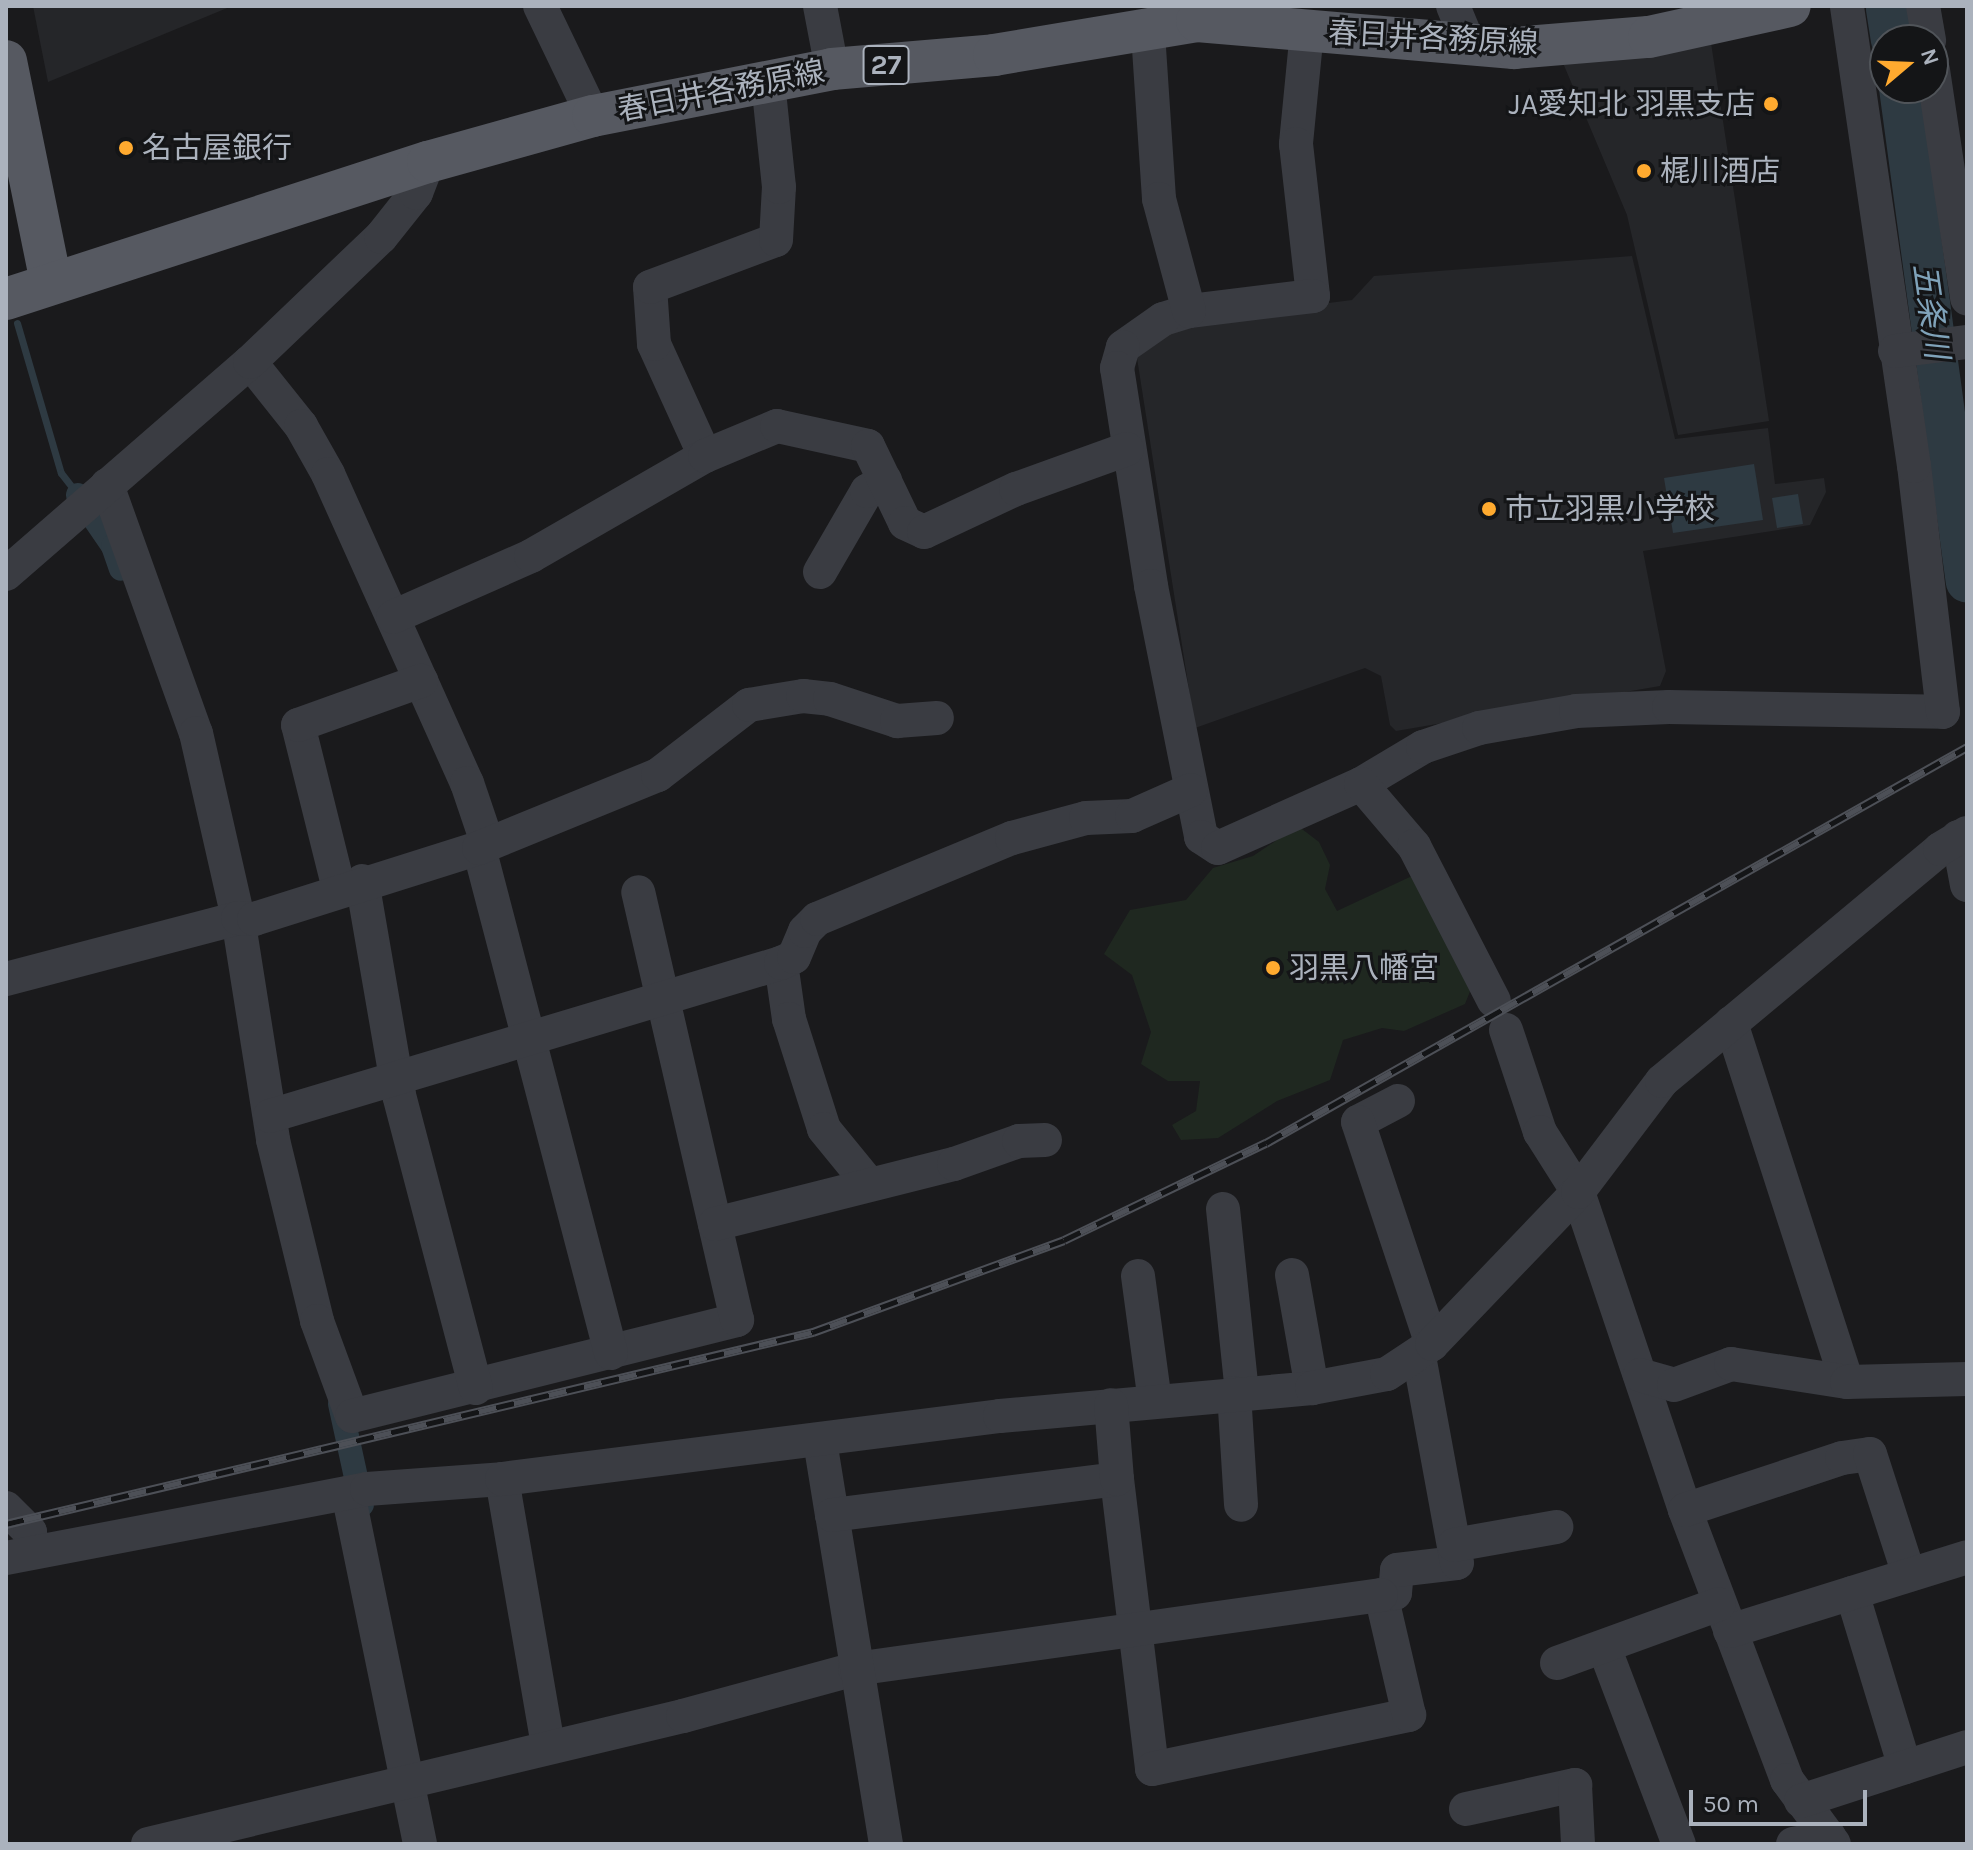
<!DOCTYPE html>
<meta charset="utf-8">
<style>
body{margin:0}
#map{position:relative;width:1973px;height:1850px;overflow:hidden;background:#1a1a1c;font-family:Karla,"Noto Sans JP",sans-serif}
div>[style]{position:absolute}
.built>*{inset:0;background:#252629}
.green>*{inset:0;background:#1f2820}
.water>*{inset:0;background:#2e3a42}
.stream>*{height:7px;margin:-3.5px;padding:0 3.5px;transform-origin:3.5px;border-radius:3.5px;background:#2e3a42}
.canal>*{height:24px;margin:-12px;padding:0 12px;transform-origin:12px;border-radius:12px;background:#2e3a42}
.river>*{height:42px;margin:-21px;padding:0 21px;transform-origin:21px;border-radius:21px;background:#2e3a42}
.minor>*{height:34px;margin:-17px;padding:0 17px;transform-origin:17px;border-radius:17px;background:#3a3c42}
.major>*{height:42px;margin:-21px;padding:0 21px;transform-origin:21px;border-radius:21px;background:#565961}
.rail>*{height:9px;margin-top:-4.5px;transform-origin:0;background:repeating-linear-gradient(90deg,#141517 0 18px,#4d5057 0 36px);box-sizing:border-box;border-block:2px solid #4d5057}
.dots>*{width:22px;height:22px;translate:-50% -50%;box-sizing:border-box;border:4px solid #141517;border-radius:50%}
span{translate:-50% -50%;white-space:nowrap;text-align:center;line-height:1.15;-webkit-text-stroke:6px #141517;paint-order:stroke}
.shield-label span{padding:2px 6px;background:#141517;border:2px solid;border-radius:6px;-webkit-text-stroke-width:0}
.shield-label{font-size:28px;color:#abb2bd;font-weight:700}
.street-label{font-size:30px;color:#abb2bd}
.poi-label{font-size:30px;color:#abb2bd}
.right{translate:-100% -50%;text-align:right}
.left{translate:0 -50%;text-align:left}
.water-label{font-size:32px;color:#80a3ba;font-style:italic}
.frame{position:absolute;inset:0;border:8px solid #abb2bd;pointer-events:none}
.north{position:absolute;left:1869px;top:24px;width:80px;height:80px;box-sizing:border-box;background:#141517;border:2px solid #505459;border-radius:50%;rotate:71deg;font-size:22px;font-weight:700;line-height:32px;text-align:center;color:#abb2bd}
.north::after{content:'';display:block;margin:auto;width:28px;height:36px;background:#ffaa2f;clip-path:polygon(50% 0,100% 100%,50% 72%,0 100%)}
.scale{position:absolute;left:1689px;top:1790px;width:178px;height:36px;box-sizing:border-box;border:4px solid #abb2bd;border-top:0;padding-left:10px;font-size:24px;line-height:28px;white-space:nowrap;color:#abb2bd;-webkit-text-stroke:6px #141517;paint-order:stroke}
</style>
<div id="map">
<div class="built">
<i style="clip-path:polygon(33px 6px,232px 6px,48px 82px)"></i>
<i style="clip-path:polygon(1711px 43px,1769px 421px,1678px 435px,1627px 215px,1563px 63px)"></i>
<i style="clip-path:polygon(1632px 256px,1675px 439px,1768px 428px,1775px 484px,1824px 478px,1826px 492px,1810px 525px,1643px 551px,1666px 671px,1660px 686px,1396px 731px,1390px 725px,1381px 676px,1365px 668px,1195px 728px,1137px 358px,1173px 323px,1352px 300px,1374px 276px)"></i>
</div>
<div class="green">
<i style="clip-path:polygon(1298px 826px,1319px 842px,1330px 865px,1325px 889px,1337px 911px,1412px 876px,1475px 979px,1465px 1004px,1404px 1031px,1382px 1028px,1343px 1040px,1330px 1080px,1277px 1101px,1218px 1138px,1181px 1140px,1172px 1125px,1196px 1111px,1200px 1081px,1168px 1081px,1141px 1064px,1151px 1032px,1132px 975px,1104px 954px,1130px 910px,1186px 900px,1213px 868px,1253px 856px)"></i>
</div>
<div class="water">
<i style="clip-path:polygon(1754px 464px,1763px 520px,1673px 533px,1664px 478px)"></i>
<i style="clip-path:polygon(1798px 494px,1803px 524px,1777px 528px,1772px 498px)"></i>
</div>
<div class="stream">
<i style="left:17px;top:323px;width:156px;rotate:73.7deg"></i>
<i style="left:61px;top:473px;width:28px;rotate:52deg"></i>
</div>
<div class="canal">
<i style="left:78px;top:495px;width:62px;rotate:55.5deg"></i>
<i style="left:113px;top:546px;width:24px;rotate:71deg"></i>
<i style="left:340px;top:1404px;width:103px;rotate:77.7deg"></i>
</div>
<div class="river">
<i style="left:1887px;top:9px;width:31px;rotate:81deg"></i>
<i style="left:1900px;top:88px;width:498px;rotate:82.3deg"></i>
</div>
<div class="minor">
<i style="left:540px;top:6px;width:122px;rotate:64.3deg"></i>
<i style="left:820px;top:6px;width:64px;rotate:79.2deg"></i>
<i style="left:1453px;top:6px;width:44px;rotate:67.5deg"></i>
<i style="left:1923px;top:6px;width:35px;rotate:80deg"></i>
<i style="left:1307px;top:31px;width:114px;rotate:95.6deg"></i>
<i style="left:1296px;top:144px;width:153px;rotate:83.6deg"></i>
<i style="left:1313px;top:296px;width:125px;rotate:173.1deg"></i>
<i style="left:1189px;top:311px;width:27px;rotate:163deg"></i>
<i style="left:1163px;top:319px;width:49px;rotate:145deg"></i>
<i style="left:1123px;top:347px;width:22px;rotate:106deg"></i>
<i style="left:1117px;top:368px;width:221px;rotate:81.1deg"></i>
<i style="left:1151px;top:586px;width:256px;rotate:78.7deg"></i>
<i style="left:1201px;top:837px;width:20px;rotate:33deg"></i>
<i style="left:1218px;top:848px;width:157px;rotate:-24.1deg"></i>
<i style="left:1361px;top:784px;width:72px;rotate:-30.8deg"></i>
<i style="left:1423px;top:747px;width:59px;rotate:-18.7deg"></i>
<i style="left:1479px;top:728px;width:98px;rotate:-9.9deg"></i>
<i style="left:1576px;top:711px;width:93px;rotate:-2.5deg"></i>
<i style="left:1669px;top:707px;width:274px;rotate:1deg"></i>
<i style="left:1943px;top:712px;width:248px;rotate:-96.7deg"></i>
<i style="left:1914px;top:466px;width:465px;rotate:-98.3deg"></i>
<i style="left:1148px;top:33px;width:166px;rotate:86.2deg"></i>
<i style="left:1159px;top:199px;width:116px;rotate:75deg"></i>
<i style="left:1933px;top:70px;width:231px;rotate:81.5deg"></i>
<i style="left:1895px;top:351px;width:73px;rotate:-7.1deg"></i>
<i style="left:250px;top:362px;width:82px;rotate:51.4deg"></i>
<i style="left:301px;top:426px;width:55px;rotate:60.6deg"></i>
<i style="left:328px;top:474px;width:339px;rotate:65.8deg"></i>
<i style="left:467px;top:783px;width:62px;rotate:71.3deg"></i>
<i style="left:705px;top:456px;width:123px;rotate:-114.5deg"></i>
<i style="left:654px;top:344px;width:57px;rotate:-94deg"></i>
<i style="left:650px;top:287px;width:134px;rotate:-20.5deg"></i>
<i style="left:776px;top:240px;width:53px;rotate:-86.8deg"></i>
<i style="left:779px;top:187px;width:106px;rotate:-96deg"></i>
<i style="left:107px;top:485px;width:263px;rotate:70.3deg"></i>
<i style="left:196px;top:733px;width:190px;rotate:77.2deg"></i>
<i style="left:238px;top:918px;width:225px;rotate:81deg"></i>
<i style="left:273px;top:1140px;width:186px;rotate:76.3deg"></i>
<i style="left:317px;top:1321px;width:101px;rotate:69.8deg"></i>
<i style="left:352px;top:1416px;width:397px;rotate:-14deg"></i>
<i style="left:737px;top:1320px;width:439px;rotate:-103deg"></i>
<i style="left:820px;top:572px;width:94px;rotate:-59.9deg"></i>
<i style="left:867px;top:491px;width:21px;rotate:-31deg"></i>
<i style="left:6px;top:574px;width:323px;rotate:-41deg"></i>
<i style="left:250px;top:362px;width:181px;rotate:-43.7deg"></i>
<i style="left:381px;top:237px;width:56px;rotate:-51.5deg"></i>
<i style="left:416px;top:193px;width:33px;rotate:-69deg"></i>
<i style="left:393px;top:617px;width:151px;rotate:-23.8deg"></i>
<i style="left:531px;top:556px;width:201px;rotate:-29.9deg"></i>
<i style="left:705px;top:456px;width:78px;rotate:-22.6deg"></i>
<i style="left:777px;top:426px;width:93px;rotate:12.4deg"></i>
<i style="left:868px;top:446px;width:85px;rotate:64.3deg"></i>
<i style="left:905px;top:523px;width:21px;rotate:25deg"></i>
<i style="left:924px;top:532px;width:102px;rotate:-25.1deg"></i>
<i style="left:1016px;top:489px;width:118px;rotate:-19.8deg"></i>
<i style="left:1361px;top:784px;width:82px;rotate:49.5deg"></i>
<i style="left:1414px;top:846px;width:174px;rotate:62.7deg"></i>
<i style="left:1958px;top:837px;width:49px;rotate:79.4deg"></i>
<i style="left:479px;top:848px;width:522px;rotate:75.35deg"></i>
<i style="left:362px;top:881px;width:217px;rotate:80.2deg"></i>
<i style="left:399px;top:1095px;width:303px;rotate:75.3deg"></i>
<i style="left:339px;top:889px;width:169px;rotate:-104deg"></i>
<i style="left:298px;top:725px;width:131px;rotate:-19.7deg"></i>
<i style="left:781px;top:963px;width:57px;rotate:81.9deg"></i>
<i style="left:789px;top:1019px;width:115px;rotate:72.3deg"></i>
<i style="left:824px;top:1129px;width:71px;rotate:50.7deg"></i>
<i style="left:6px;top:979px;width:240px;rotate:-14.7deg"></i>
<i style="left:238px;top:918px;width:16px;rotate:4deg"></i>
<i style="left:254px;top:919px;width:236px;rotate:-17.5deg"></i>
<i style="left:479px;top:848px;width:193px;rotate:-22.2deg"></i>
<i style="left:658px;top:775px;width:115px;rotate:-37.6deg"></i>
<i style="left:749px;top:705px;width:55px;rotate:-9.5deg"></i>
<i style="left:803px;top:696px;width:27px;rotate:6deg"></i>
<i style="left:830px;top:699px;width:71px;rotate:18.2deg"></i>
<i style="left:897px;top:721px;width:40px;rotate:-4.3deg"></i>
<i style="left:1731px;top:1023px;width:377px;rotate:72.1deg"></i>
<i style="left:1506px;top:1030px;width:108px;rotate:71.6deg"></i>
<i style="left:1540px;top:1132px;width:71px;rotate:57.7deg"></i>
<i style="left:1578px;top:1192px;width:336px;rotate:71.4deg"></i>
<i style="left:1685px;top:1510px;width:289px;rotate:69.3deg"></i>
<i style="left:1787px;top:1780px;width:79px;rotate:53.7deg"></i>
<i style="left:1398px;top:1101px;width:45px;rotate:152.3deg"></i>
<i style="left:1358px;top:1122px;width:234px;rotate:71.6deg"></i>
<i style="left:270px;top:1116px;width:533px;rotate:-16.67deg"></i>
<i style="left:781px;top:963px;width:14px;rotate:-25deg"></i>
<i style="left:794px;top:957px;width:28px;rotate:-67deg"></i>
<i style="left:805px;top:931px;width:17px;rotate:-45deg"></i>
<i style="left:817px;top:919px;width:211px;rotate:-22.6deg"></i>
<i style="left:1012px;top:838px;width:77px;rotate:-15.1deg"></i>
<i style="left:1086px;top:818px;width:46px;rotate:-2.5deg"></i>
<i style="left:1132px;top:816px;width:64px;rotate:-23.8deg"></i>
<i style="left:1223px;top:1209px;width:185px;rotate:84.1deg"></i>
<i style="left:715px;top:1224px;width:246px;rotate:-14.1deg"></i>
<i style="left:954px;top:1164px;width:69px;rotate:-19.5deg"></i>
<i style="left:1019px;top:1141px;width:26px;rotate:-2deg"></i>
<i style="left:1292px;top:1275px;width:115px;rotate:80deg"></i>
<i style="left:1138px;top:1276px;width:126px;rotate:82.3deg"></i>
<i style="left:1640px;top:1375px;width:35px;rotate:16deg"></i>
<i style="left:1674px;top:1385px;width:61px;rotate:-20.2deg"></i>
<i style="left:1731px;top:1364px;width:117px;rotate:8.8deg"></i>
<i style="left:1847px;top:1382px;width:120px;rotate:-1.4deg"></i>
<i style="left:1234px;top:1393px;width:112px;rotate:86.4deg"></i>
<i style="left:820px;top:1441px;width:75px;rotate:80.8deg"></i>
<i style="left:502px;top:1479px;width:271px;rotate:80.2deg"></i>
<i style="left:1117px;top:1479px;width:292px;rotate:83.1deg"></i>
<i style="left:1152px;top:1769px;width:263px;rotate:-11.9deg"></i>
<i style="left:1409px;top:1715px;width:123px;rotate:-103.1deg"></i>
<i style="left:1381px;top:1595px;width:14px;rotate:-8deg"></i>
<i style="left:1395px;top:1593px;width:23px;rotate:-85deg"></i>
<i style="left:1397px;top:1570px;width:60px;rotate:-6.7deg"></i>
<i style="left:1457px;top:1563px;width:211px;rotate:-100.4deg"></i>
<i style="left:348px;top:1493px;width:358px;rotate:78.4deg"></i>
<i style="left:6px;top:1508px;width:34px;rotate:45deg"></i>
<i style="left:30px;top:1532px;width:20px;rotate:84deg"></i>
<i style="left:1685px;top:1510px;width:165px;rotate:-18.3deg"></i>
<i style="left:1842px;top:1458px;width:28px;rotate:-8deg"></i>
<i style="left:1870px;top:1454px;width:127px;rotate:72.1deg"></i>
<i style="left:1454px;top:1545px;width:104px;rotate:-10deg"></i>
<i style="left:6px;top:1558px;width:368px;rotate:-10.8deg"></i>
<i style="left:367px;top:1489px;width:135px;rotate:-4.2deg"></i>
<i style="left:502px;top:1479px;width:502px;rotate:-7.21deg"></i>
<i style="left:1000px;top:1416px;width:313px;rotate:-5.1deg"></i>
<i style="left:1312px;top:1388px;width:76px;rotate:-10.6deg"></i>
<i style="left:1387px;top:1374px;width:54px;rotate:-33.7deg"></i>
<i style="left:1432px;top:1344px;width:211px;rotate:-46.2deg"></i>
<i style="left:1578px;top:1192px;width:139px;rotate:-52.9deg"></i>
<i style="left:1662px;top:1081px;width:362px;rotate:-39.8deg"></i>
<i style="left:1940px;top:849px;width:31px;rotate:-31deg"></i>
<i style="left:1852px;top:1593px;width:182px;rotate:73.1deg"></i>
<i style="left:1730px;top:1631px;width:248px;rotate:-17.3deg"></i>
<i style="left:1604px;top:1647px;width:211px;rotate:69.2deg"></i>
<i style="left:1557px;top:1663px;width:172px;rotate:-20deg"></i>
<i style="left:1801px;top:1801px;width:175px;rotate:-18deg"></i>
<i style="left:1466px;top:1809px;width:112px;rotate:-12.4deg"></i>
<i style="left:1575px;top:1785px;width:59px;rotate:87.1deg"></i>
<i style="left:148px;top:1844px;width:550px;rotate:-13.46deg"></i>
<i style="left:683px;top:1716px;width:178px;rotate:-15.3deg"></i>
<i style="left:855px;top:1669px;width:531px;rotate:-8.01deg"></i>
<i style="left:886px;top:1844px;width:333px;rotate:-99.3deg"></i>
<i style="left:832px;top:1515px;width:287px;rotate:-7.2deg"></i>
<i style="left:1117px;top:1479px;width:74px;rotate:-94.6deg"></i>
<i style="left:1793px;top:1844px;width:37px;rotate:-11deg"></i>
</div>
<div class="major">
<i style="left:6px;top:61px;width:227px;rotate:78.5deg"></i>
<i style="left:6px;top:299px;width:444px;rotate:-18deg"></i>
<i style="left:428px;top:162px;width:171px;rotate:-15.6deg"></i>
<i style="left:593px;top:116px;width:244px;rotate:-11.1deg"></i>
<i style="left:832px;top:69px;width:163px;rotate:-4.9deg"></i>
<i style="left:994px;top:55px;width:206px;rotate:-9.5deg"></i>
<i style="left:1197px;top:21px;width:318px;rotate:4.9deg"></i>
<i style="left:1514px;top:48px;width:135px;rotate:-4.7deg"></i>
<i style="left:1649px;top:37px;width:144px;rotate:-12.4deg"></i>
</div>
<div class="rail">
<i style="left:6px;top:1524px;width:830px;rotate:-13.38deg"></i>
<i style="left:813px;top:1332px;width:267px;rotate:-20.1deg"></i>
<i style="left:1064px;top:1240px;width:224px;rotate:-25.7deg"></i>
<i style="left:1266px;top:1143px;width:805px;rotate:-29.46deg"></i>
</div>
<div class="dots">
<i style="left:1771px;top:104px;background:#ffaa2f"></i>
<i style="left:126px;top:148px;background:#ffaa2f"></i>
<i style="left:1644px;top:171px;background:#ffaa2f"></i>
<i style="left:1489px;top:509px;background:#ffaa2f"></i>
<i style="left:1273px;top:968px;background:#ffaa2f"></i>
</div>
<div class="shield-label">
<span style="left:886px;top:65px">27</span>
</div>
<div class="street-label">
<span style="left:1433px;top:38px;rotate:3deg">春日井各務原線</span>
<span style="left:721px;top:91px;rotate:-11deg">春日井各務原線</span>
</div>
<div class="poi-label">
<span class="right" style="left:1755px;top:104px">JA愛知北 羽黒支店</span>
<span class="left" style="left:142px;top:148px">名古屋銀行</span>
<span class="left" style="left:1660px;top:171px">梶川酒店</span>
<span class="left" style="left:1505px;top:509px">市立羽黒小学校</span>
<span class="left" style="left:1289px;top:968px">羽黒八幡宮</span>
</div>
<div class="water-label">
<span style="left:1930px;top:311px;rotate:82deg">五条川</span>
</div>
<div class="frame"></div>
<div class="north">N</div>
<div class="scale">50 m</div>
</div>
